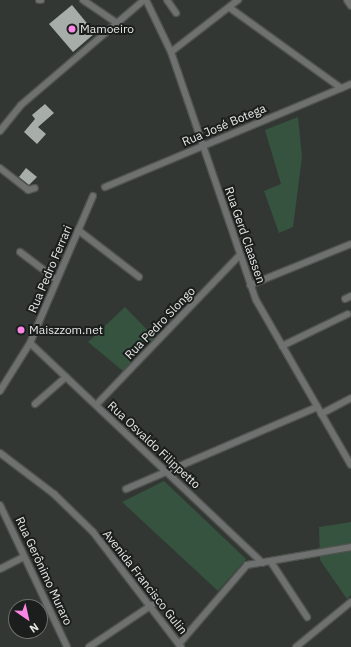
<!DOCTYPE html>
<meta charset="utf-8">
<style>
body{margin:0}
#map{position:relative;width:351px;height:647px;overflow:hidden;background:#323733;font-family:"IBM Plex Sans",sans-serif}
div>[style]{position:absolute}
.green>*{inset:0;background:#35533f}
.building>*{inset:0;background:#a7aea9}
.roads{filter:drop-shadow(1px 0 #4e534f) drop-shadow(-1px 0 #4e534f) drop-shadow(0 1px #4e534f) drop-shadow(0 -1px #4e534f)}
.minor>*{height:6px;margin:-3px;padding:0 3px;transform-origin:3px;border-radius:3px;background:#6e716f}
.dots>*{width:11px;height:11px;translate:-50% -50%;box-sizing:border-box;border:2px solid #1b1e1c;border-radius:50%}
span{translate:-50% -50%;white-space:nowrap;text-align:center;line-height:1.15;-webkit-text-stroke:4px #1b1e1c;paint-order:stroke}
.poi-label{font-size:12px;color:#e4e8e5}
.left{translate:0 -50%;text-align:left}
.street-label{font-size:12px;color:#e4e8e5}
.north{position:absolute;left:8px;top:599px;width:40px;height:40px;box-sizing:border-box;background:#1b1e1c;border:1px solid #6b6f6c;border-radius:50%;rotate:146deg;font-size:11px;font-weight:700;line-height:16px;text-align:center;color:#e4e8e5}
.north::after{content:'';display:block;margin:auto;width:14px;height:18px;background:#fb86e5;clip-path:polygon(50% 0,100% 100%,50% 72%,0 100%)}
</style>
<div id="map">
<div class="green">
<i style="clip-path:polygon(298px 117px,302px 157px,293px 227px,279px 233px,264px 191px,281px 184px,265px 130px)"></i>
<i style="clip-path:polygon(125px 307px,155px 338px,123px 371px,88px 342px)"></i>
<i style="clip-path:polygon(164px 481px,246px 559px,218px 591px,122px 502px)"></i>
<i style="clip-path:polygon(351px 522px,351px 595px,347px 599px,320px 560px,319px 527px)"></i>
</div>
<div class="building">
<i style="clip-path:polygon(72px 5px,95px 33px,73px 52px,49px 24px)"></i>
<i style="clip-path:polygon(45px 104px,54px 113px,38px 127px,46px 134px,37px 144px,24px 132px,35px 119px,32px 115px)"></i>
<i style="clip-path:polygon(26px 168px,37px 177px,29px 185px,19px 177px)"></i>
</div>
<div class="roads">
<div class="minor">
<i style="left:39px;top:0;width:2px"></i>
<i style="left:83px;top:0;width:41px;rotate:34.1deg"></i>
<i style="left:146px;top:0;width:58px;rotate:64.3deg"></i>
<i style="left:171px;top:52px;width:262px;rotate:71.1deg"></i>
<i style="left:256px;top:300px;width:190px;rotate:60.1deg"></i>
<i style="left:167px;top:0;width:16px;rotate:55deg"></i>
<i style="left:347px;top:0;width:7px;rotate:56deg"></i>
<i style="left:230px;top:8px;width:137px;rotate:35.8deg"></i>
<i style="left:171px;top:52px;width:85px;rotate:-37.8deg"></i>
<i style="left:0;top:131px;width:33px;rotate:-51deg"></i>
<i style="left:21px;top:105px;width:162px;rotate:-40.5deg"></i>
<i style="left:0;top:168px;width:36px;rotate:38deg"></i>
<i style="left:28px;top:190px;width:7px;rotate:-16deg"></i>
<i style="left:105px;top:187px;width:267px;rotate:-22.7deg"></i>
<i style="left:78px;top:230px;width:77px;rotate:37.6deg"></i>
<i style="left:20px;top:252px;width:46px;rotate:37.1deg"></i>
<i style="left:250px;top:285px;width:109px;rotate:-22.1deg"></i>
<i style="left:345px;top:299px;width:7px;rotate:-27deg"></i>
<i style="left:30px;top:343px;width:320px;rotate:43.4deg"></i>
<i style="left:282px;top:346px;width:73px;rotate:-25.9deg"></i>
<i style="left:0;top:391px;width:57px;rotate:-58deg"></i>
<i style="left:30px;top:343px;width:160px;rotate:-66.8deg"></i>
<i style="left:35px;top:404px;width:41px;rotate:-41.1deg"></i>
<i style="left:96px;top:405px;width:208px;rotate:-46.2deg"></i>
<i style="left:321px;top:414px;width:34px;rotate:-28deg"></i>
<i style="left:0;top:453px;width:68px;rotate:37.2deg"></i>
<i style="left:54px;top:494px;width:54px;rotate:44.3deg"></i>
<i style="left:93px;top:532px;width:145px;rotate:52.6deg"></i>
<i style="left:126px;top:489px;width:208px;rotate:-23.2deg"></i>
<i style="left:0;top:505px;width:157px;rotate:64.7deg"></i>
<i style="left:271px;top:562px;width:66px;rotate:56.8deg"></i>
<i style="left:0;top:569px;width:27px;rotate:-27deg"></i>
<i style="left:179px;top:644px;width:104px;rotate:-49.3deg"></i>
<i style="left:247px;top:565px;width:106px;rotate:-9.8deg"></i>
<i style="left:89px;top:647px;width:76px;rotate:-33.7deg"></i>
<i style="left:296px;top:647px;width:71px;rotate:-39.3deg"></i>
</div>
</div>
<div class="dots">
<i style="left:72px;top:29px;background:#fb86e5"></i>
<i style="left:21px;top:330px;background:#fb86e5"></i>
</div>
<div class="poi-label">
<span class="left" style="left:80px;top:29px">Mamoeiro</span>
<span class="left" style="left:29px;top:330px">Maiszzom.net</span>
</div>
<div class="street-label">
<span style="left:224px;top:125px;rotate:-23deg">Rua José Botega</span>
<span style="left:245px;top:235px;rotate:71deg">Rua Gerd Claassen</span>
<span style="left:50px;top:269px;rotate:-67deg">Rua Pedro Ferrari</span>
<span style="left:160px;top:323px;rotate:-46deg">Rua Pedro Slongo</span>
<span style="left:154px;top:445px;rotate:43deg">Rua Osvaldo Filippetto</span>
<span style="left:44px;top:571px;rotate:65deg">Rua Gerônimo Muraro</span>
<span style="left:145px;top:582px;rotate:52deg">Avenida Francisco Gulin</span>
</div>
<div class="north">N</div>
</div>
